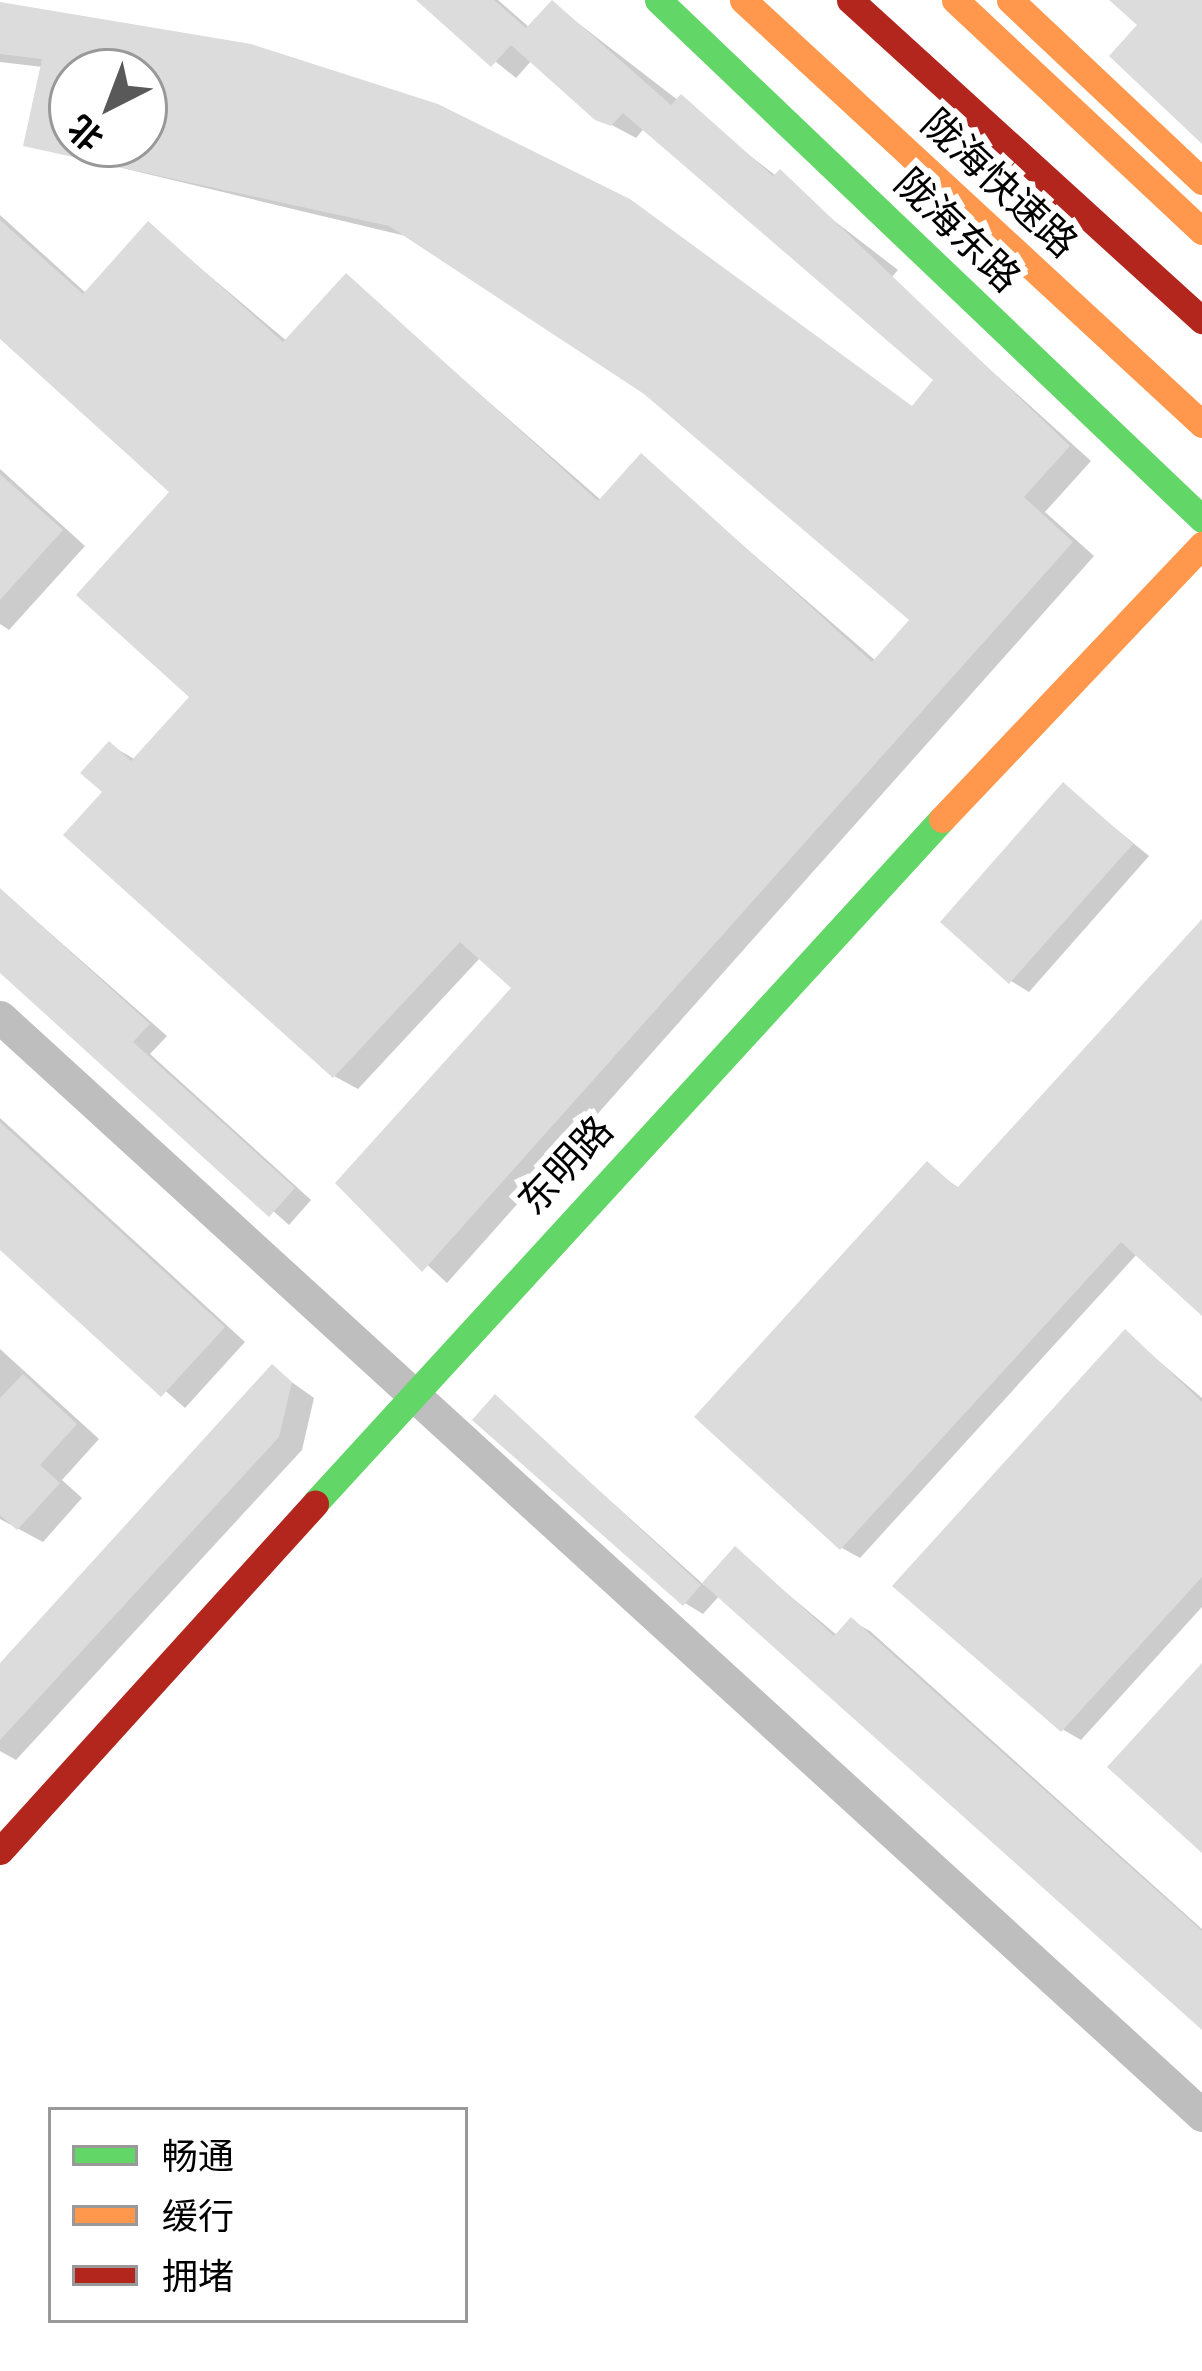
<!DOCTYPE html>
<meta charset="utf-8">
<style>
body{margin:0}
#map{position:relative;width:1202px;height:2371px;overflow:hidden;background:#fff;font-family:Poppins,"Noto Sans SC",sans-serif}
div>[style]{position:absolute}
.shadow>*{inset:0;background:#0003}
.building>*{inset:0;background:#dcdcdc}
.street>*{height:33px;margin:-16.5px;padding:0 16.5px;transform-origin:16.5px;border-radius:16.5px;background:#bebebe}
.fast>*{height:27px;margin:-13.5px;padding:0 13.5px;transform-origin:13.5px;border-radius:13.5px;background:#63d668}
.slow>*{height:27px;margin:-13.5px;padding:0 13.5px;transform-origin:13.5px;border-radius:13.5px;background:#ff974d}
.jam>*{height:27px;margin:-13.5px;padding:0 13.5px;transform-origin:13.5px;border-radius:13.5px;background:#b3261e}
span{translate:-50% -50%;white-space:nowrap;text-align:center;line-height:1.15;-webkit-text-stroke:12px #fff;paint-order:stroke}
.street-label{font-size:39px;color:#000}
.legend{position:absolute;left:48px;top:2107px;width:420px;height:216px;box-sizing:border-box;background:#fff;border:3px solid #999;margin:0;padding:15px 21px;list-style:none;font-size:36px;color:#000}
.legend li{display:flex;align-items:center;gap:24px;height:60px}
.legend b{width:60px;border:3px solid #999}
.north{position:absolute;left:48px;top:48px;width:120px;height:120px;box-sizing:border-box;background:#fff;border:3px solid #999;border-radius:50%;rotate:222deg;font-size:33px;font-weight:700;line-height:48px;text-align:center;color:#000}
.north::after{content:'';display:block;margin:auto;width:42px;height:54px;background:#595959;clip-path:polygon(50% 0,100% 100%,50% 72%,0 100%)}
</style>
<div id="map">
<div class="shadow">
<i style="clip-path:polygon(evenodd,420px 0,498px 0,530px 28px,552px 3px,898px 270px,890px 279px,1091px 461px,1045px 512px,1094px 556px,447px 1283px,339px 1183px,516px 988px,481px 957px,358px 1089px,334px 1076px,106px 791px,110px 745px,136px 760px,193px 697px,173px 491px,0 335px,0 215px,87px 294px,149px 225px,288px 342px,346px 277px,602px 501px,641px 457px,876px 661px,913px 620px,645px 391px,410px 237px,26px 145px,43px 67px,0 62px,0 7px,914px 408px,937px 380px,645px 127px,636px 138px,597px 117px,532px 60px,516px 78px,420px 0,72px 72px,144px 72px,144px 144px,72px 144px,72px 72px)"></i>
<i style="clip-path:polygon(0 469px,85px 546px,9px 630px,0 624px)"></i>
<i style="clip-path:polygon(1064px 786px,1149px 856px,1029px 992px,1011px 981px)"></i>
<i style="clip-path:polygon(0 889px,167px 1036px,150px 1054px,311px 1200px,289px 1225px,0 969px)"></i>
<i style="clip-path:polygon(1202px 924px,1202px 1312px,1138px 1253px,860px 1558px,842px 1548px,927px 1165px,960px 1189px)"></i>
<i style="clip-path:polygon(0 1118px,245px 1342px,185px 1408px,0 1246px)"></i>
<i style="clip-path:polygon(1126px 1333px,1202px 1398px,1202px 1607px,1081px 1740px,1062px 1729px)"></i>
<i style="clip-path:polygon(0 1349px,99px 1439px,62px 1480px,82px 1498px,43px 1542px,0 1519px)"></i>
<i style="clip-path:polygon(272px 1368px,314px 1398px,302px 1450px,16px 1760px,0 1751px,0 1668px)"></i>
<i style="clip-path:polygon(496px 1398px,704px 1585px,735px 1550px,838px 1636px,852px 1621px,870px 1631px,1202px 1929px,1202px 2026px,720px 1595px,703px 1614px,685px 1603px)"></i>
</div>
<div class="building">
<i style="clip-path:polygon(evenodd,416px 0,494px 0,526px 28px,552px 0,671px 105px,681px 94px,773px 176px,780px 169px,1070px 446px,1024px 497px,1073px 542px,422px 1272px,335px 1183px,511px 988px,460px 942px,333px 1078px,63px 835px,102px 792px,80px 773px,109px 741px,131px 761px,189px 697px,76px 595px,169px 492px,0 339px,0 220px,83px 294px,148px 221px,283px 342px,346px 273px,598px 501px,641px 453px,872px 662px,909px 620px,644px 394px,389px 226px,23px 146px,42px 59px,0 54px,0 2px,251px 44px,438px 104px,630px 199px,912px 406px,933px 380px,623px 113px,611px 126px,595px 120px,511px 45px,491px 67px,416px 0,72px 64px,144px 72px,144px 144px,72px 144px,72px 64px)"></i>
<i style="clip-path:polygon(1109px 0,1202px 0,1202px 144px,1109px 56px,1137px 25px)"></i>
<i style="clip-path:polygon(0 474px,63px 530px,0 600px)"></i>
<i style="clip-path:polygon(1063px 782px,1133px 844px,1009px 984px,940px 922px)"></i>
<i style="clip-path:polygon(0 888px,150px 1024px,133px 1042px,295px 1188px,269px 1217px,0 973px)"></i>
<i style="clip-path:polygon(1202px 919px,1202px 1316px,1121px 1242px,840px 1550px,694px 1417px,927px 1161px,957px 1188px)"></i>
<i style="clip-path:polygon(0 1122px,225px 1327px,161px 1397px,0 1250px)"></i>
<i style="clip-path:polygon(1125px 1329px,1202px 1402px,1202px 1577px,1061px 1732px,892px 1586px)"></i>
<i style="clip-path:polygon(272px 1364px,292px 1382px,279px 1437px,0 1740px,0 1663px)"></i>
<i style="clip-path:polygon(23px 1374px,77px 1424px,40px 1465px,60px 1483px,17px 1530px,0 1515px,0 1398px)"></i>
<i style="clip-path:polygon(495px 1394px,701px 1585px,683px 1606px,472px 1420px)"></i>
<i style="clip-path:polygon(735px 1546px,834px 1636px,851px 1617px,1202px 1931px,1202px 2030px,702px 1583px)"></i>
<i style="clip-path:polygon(1202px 1663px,1202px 1853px,1107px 1767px)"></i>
</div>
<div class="street">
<i style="left:0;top:1017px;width:1628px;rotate:42.41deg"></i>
</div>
<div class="fast">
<i style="left:658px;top:0;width:752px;rotate:43.65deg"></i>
<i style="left:315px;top:1503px;width:928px;rotate:-47.49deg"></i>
</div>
<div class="slow">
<i style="left:743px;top:0;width:625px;rotate:42.73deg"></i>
<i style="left:955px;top:0;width:338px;rotate:43.1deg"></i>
<i style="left:1010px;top:0;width:264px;rotate:43.3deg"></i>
<i style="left:942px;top:819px;width:378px;rotate:-46.5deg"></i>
</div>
<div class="jam">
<i style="left:850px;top:0;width:476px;rotate:42.3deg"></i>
<i style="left:0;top:1851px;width:469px;rotate:-47.8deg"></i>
</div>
<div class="street-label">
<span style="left:999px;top:184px;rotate:43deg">陇海快速路</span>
<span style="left:957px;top:231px;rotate:44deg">陇海东路</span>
<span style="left:566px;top:1166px;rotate:-47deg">东明路</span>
</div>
<ul class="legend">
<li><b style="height:15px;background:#63d668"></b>畅通</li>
<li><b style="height:15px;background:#ff974d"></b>缓行</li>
<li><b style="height:15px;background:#b3261e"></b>拥堵</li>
</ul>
<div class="north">北</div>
</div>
